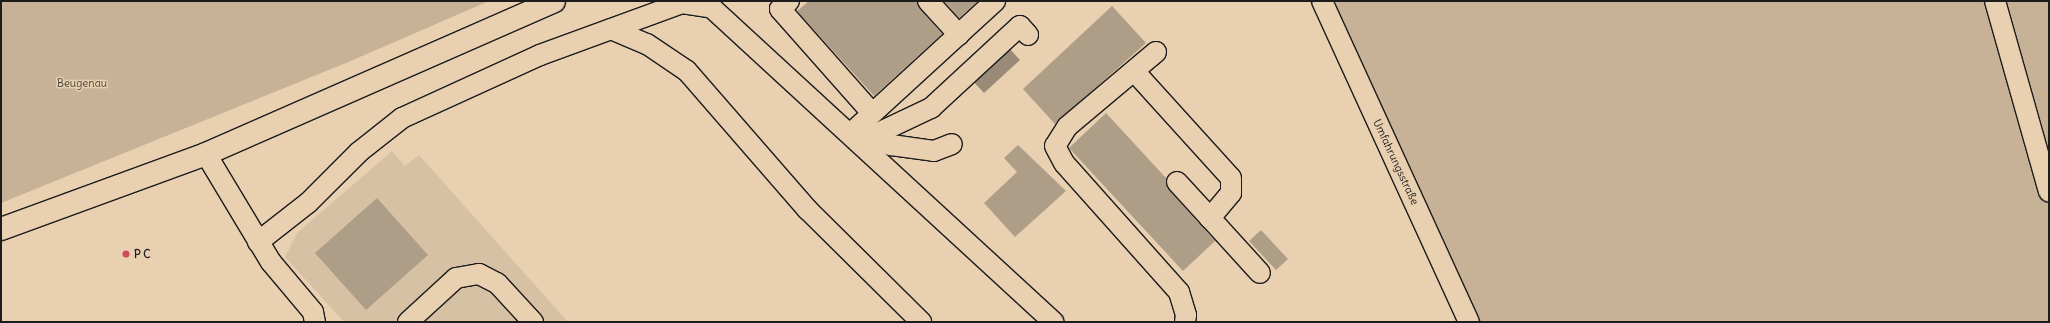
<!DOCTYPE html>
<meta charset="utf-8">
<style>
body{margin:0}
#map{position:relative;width:2050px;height:323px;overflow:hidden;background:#e8d0b0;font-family:Delius,sans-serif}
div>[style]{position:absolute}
.built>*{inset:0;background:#d7c1a4}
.green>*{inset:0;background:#c7b298}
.water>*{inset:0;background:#9a8b78}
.building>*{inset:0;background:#af9e87}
.roads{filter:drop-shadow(1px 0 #1c1c1c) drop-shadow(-1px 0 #1c1c1c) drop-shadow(0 1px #1c1c1c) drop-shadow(0 -1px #1c1c1c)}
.minor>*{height:20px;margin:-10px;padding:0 10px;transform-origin:10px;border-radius:10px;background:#e8d0b0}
.major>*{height:22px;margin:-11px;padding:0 11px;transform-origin:11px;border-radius:11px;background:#e8d0b0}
.dots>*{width:11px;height:11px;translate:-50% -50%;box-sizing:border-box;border:2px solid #e8d0b0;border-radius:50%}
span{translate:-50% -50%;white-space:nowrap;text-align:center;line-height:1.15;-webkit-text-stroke:3px #e8d0b0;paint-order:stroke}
.park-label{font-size:11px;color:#47423b}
.street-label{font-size:11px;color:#1c1c1c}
.poi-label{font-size:11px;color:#1c1c1c;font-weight:700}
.left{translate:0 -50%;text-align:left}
.frame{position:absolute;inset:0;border:2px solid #1c1c1c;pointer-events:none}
</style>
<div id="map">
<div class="built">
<i style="clip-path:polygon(392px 151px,405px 166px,419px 155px,568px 322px,344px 322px,285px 257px,297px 233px)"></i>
</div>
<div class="green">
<i style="clip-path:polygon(1px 1px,489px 1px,346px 63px,1px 203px)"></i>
<i style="clip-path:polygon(1319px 1px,2049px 1px,2049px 322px,1467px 322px)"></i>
</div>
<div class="water">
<i style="clip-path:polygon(1008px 47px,1020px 60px,984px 93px,972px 80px)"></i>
</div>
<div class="building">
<i style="clip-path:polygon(809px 1px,917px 1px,920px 9px,942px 34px,874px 96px,797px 11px)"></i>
<i style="clip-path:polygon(944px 1px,978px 1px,959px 18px)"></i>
<i style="clip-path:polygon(1112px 6px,1146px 43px,1055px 124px,1023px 89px)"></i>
<i style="clip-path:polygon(1106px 113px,1166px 178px,1169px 190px,1215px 241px,1183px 271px,1069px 148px)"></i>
<i style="clip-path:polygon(1018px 145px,1066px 191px,1015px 237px,984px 203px,1017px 172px,1004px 158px)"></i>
<i style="clip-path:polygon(377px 198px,428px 255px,366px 310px,315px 253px)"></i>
<i style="clip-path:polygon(1261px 230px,1288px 259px,1276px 270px,1249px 241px)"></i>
</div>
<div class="roads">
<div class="minor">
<i style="left:789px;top:1px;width:12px;rotate:138deg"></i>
<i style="left:780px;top:9px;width:139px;rotate:48.5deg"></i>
<i style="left:928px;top:1px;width:46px;rotate:47.6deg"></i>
<i style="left:1322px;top:1px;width:353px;rotate:65.4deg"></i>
<i style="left:1995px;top:1px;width:198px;rotate:74.2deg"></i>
<i style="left:611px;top:29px;width:39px;rotate:23deg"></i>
<i style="left:647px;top:44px;width:48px;rotate:34deg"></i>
<i style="left:687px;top:71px;width:183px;rotate:49deg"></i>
<i style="left:807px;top:209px;width:161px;rotate:44.7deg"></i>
<i style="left:1156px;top:52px;width:116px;rotate:139.9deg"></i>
<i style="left:1067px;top:127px;width:22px;rotate:122deg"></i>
<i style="left:1055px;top:146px;width:19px;rotate:62deg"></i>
<i style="left:1064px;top:163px;width:173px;rotate:48.3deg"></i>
<i style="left:1179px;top:292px;width:24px;rotate:73deg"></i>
<i style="left:1186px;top:315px;width:7px;rotate:98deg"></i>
<i style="left:1134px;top:71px;width:144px;rotate:47.8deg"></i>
<i style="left:1231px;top:178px;width:15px;rotate:90deg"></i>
<i style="left:1231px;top:193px;width:33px;rotate:130deg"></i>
<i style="left:1210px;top:218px;width:74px;rotate:47.7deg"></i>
<i style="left:850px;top:134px;width:197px;rotate:-42.5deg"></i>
<i style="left:866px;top:138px;width:26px;rotate:16deg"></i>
<i style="left:891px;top:145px;width:43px;rotate:7.9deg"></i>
<i style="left:934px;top:151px;width:19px;rotate:-21deg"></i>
<i style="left:859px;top:142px;width:80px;rotate:-25.3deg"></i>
<i style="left:931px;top:108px;width:121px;rotate:-42.7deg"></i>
<i style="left:1020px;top:26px;width:12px;rotate:48deg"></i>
<i style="left:206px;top:154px;width:126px;rotate:59deg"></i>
<i style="left:271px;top:262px;width:65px;rotate:50deg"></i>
<i style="left:313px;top:312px;width:10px;rotate:79deg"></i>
<i style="left:1177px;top:182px;width:49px;rotate:47.5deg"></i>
<i style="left:258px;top:242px;width:63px;rotate:-38deg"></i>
<i style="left:308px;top:203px;width:72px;rotate:-45deg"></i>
<i style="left:359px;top:152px;width:55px;rotate:-38.3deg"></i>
<i style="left:402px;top:118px;width:152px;rotate:-24.5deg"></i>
<i style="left:540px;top:55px;width:151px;rotate:-20.1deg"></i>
<i style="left:682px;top:3px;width:30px;rotate:9deg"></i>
<i style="left:712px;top:8px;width:464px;rotate:42.6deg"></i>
<i style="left:408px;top:322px;width:65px;rotate:-42.5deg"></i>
<i style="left:456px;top:278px;width:23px;rotate:-10deg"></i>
<i style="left:479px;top:274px;width:20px;rotate:27deg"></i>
<i style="left:497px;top:283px;width:53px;rotate:47.3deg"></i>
</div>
<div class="major">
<i style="left:1px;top:229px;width:218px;rotate:-20.1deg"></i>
<i style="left:206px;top:154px;width:380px;rotate:-23.7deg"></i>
</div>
</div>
<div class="dots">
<i style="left:126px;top:254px;background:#d1495b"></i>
</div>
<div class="park-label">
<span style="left:82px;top:83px">Beugenau</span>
</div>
<div class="street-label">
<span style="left:1396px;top:162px;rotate:65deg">Umfahrungsstraße</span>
</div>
<div class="poi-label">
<span class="left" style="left:134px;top:254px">P C</span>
</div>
<div class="frame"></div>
</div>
